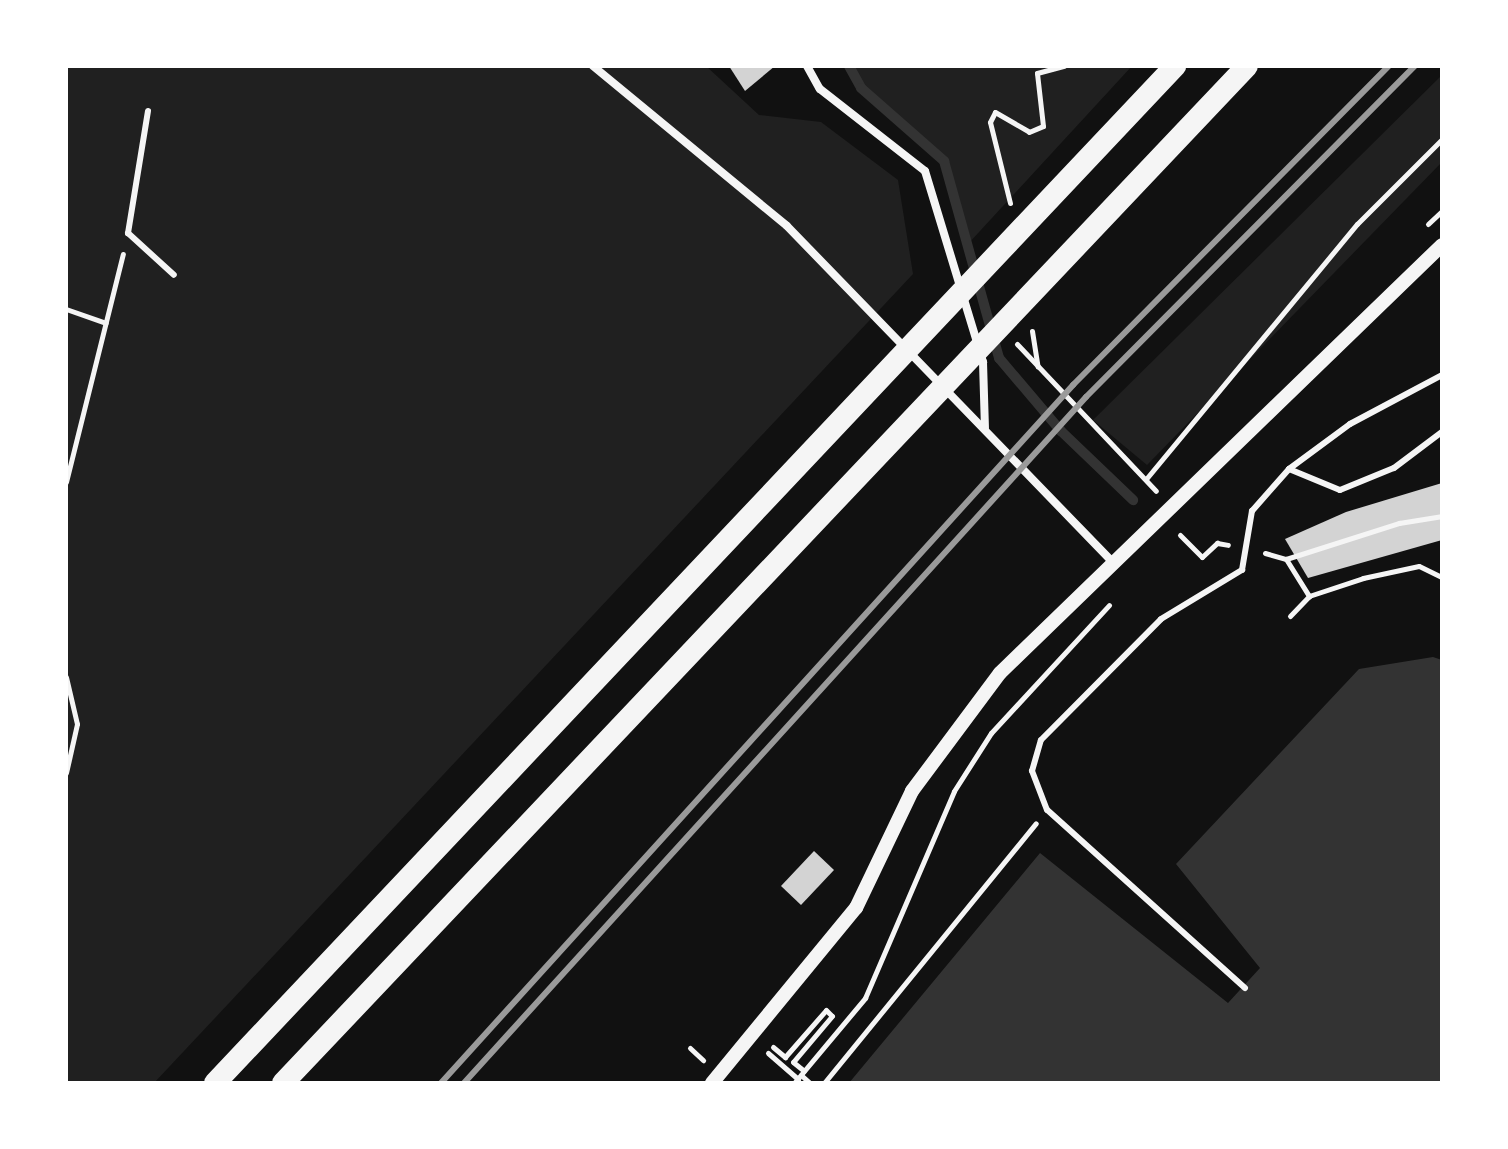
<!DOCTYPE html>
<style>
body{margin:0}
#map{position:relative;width:1508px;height:1149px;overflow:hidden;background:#111;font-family:"Fira Sans Condensed",sans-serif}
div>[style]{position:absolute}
.green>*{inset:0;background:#202020}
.water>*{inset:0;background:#333}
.stream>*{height:10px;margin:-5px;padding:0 5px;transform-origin:5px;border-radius:5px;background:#333}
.building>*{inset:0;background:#d3d3d3}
.path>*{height:5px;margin:-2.5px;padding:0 2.5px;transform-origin:2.5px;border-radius:2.5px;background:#f5f5f5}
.service>*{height:6px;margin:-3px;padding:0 3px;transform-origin:3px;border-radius:3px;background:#f5f5f5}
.minor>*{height:8px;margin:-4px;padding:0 4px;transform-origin:4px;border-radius:4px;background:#f5f5f5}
.tertiary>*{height:14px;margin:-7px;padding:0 7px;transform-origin:7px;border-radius:7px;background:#f5f5f5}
.trunk>*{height:22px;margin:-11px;padding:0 11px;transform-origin:11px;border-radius:11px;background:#f5f5f5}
.rail>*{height:6px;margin:-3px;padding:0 3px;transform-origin:3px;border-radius:3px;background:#9a9a9a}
span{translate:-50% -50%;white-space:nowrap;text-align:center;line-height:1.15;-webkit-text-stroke:8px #fff;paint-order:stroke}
.frame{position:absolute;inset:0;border:68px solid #fff;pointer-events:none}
</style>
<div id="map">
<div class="green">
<i style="clip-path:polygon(66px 66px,706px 66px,759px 115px,821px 122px,898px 180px,913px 274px,154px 1083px,66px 1083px)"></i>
<i style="clip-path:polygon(849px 66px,1132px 66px,968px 244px,944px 161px,861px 88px)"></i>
<i style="clip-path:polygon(1442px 75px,1442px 162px,1147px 465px,1093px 420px)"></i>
</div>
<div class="water">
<i style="clip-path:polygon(1433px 657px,1442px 660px,1442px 1083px,849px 1083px,1040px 853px,1228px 1003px,1260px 968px,1176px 864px,1359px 669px)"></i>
</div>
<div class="stream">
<i style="left:849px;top:66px;width:25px;rotate:61deg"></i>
<i style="left:861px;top:88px;width:111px;rotate:41.3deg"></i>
<i style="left:944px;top:161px;width:205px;rotate:74.4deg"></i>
<i style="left:999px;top:358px;width:96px;rotate:49.7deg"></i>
<i style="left:1061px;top:431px;width:100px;rotate:43.8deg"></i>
</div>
<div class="building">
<i style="clip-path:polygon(729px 66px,775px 66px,745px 91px)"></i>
<i style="clip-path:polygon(1442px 483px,1442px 540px,1308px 578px,1285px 539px,1346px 512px)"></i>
<i style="clip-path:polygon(814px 851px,834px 870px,801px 905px,781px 886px)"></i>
</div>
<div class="path">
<i style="left:1010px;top:203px;width:83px;rotate:-103.9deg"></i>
<i style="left:990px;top:122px;width:11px;rotate:-63deg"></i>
<i style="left:995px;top:112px;width:39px;rotate:30deg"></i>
<i style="left:1029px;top:132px;width:15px;rotate:-23deg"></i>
<i style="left:1043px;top:126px;width:53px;rotate:-96.5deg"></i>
<i style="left:1037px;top:73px;width:28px;rotate:-15deg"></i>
<i style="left:1428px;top:224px;width:19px;rotate:-43deg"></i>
<i style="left:66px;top:309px;width:42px;rotate:19.3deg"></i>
<i style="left:1032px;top:331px;width:36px;rotate:81deg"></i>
<i style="left:1017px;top:344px;width:202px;rotate:46.6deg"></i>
<i style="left:1146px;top:479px;width:331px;rotate:-50.4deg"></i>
<i style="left:1357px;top:224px;width:120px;rotate:-45deg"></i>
<i style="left:66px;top:482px;width:235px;rotate:-76deg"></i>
<i style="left:1180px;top:535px;width:31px;rotate:45deg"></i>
<i style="left:1202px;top:557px;width:21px;rotate:-43deg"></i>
<i style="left:1217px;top:543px;width:11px;rotate:10deg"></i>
<i style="left:1265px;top:553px;width:22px;rotate:16deg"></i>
<i style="left:1286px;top:559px;width:44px;rotate:58.1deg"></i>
<i style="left:1286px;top:559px;width:119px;rotate:-17.7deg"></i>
<i style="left:1399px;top:523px;width:44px;rotate:-9.2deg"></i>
<i style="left:1290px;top:616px;width:28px;rotate:-46deg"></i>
<i style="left:1309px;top:596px;width:57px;rotate:-18.4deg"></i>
<i style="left:1363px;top:578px;width:57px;rotate:-12.1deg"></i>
<i style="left:1419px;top:566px;width:25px;rotate:26deg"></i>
<i style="left:66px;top:677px;width:48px;rotate:76.8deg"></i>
<i style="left:77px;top:724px;width:50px;rotate:102.7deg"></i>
<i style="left:773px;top:1047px;width:16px;rotate:40deg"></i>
<i style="left:785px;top:1057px;width:62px;rotate:-48.9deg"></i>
<i style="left:826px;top:1010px;width:8px;rotate:45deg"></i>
<i style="left:832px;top:1016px;width:60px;rotate:130.3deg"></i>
<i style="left:793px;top:1062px;width:14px;rotate:39deg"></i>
<i style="left:690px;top:1048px;width:18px;rotate:43deg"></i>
<i style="left:768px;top:1053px;width:40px;rotate:41deg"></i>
<i style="left:801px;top:1075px;width:12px;rotate:42deg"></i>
<i style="left:794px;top:1083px;width:111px;rotate:-50.1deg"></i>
<i style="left:865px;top:998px;width:225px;rotate:-66.7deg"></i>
<i style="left:954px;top:791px;width:69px;rotate:-57.5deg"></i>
<i style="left:991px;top:733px;width:174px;rotate:-47.3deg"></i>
<i style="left:824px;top:1083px;width:335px;rotate:-50.8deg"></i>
</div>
<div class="service">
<i style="left:148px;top:111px;width:124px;rotate:99.3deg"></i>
<i style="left:128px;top:233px;width:62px;rotate:42.4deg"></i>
<i style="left:1289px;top:469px;width:55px;rotate:22.4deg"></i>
<i style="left:1340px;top:490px;width:58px;rotate:-22.2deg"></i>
<i style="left:1394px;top:468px;width:60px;rotate:-36.9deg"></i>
<i style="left:1245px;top:988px;width:266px;rotate:-138deg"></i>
<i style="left:1047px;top:810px;width:42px;rotate:-111deg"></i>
<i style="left:1032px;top:771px;width:32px;rotate:-74deg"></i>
<i style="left:1041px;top:740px;width:170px;rotate:-45.2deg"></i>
<i style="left:1161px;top:619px;width:95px;rotate:-31.2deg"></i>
<i style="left:1242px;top:570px;width:60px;rotate:-80.4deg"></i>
<i style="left:1252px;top:511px;width:56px;rotate:-48.6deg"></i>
<i style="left:1289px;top:469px;width:76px;rotate:-36.4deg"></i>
<i style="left:1350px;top:424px;width:104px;rotate:-28deg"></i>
</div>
<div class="minor">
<i style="left:593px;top:66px;width:251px;rotate:39.5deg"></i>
<i style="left:787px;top:226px;width:467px;rotate:45.9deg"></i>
<i style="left:807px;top:66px;width:26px;rotate:61deg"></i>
<i style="left:820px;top:89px;width:133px;rotate:38deg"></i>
<i style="left:925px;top:171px;width:200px;rotate:73.1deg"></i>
<i style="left:983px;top:362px;width:66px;rotate:88.3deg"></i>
</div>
<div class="tertiary">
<i style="left:712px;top:1083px;width:227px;rotate:-50.6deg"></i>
<i style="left:856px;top:908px;width:130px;rotate:-64.4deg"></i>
<i style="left:912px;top:791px;width:147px;rotate:-53.3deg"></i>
<i style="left:1000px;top:673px;width:615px;rotate:-44.08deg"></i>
</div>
<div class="trunk">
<i style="left:215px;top:1083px;width:1399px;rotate:-46.65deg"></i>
<i style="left:283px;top:1083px;width:1401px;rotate:-46.53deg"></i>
</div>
<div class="rail">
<i style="left:441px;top:1083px;width:942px;rotate:-47.84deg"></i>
<i style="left:1073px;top:385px;width:449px;rotate:-45.3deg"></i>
<i style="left:464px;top:1083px;width:926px;rotate:-47.8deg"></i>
<i style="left:1086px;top:397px;width:467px;rotate:-45.2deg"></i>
</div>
<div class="frame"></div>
</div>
